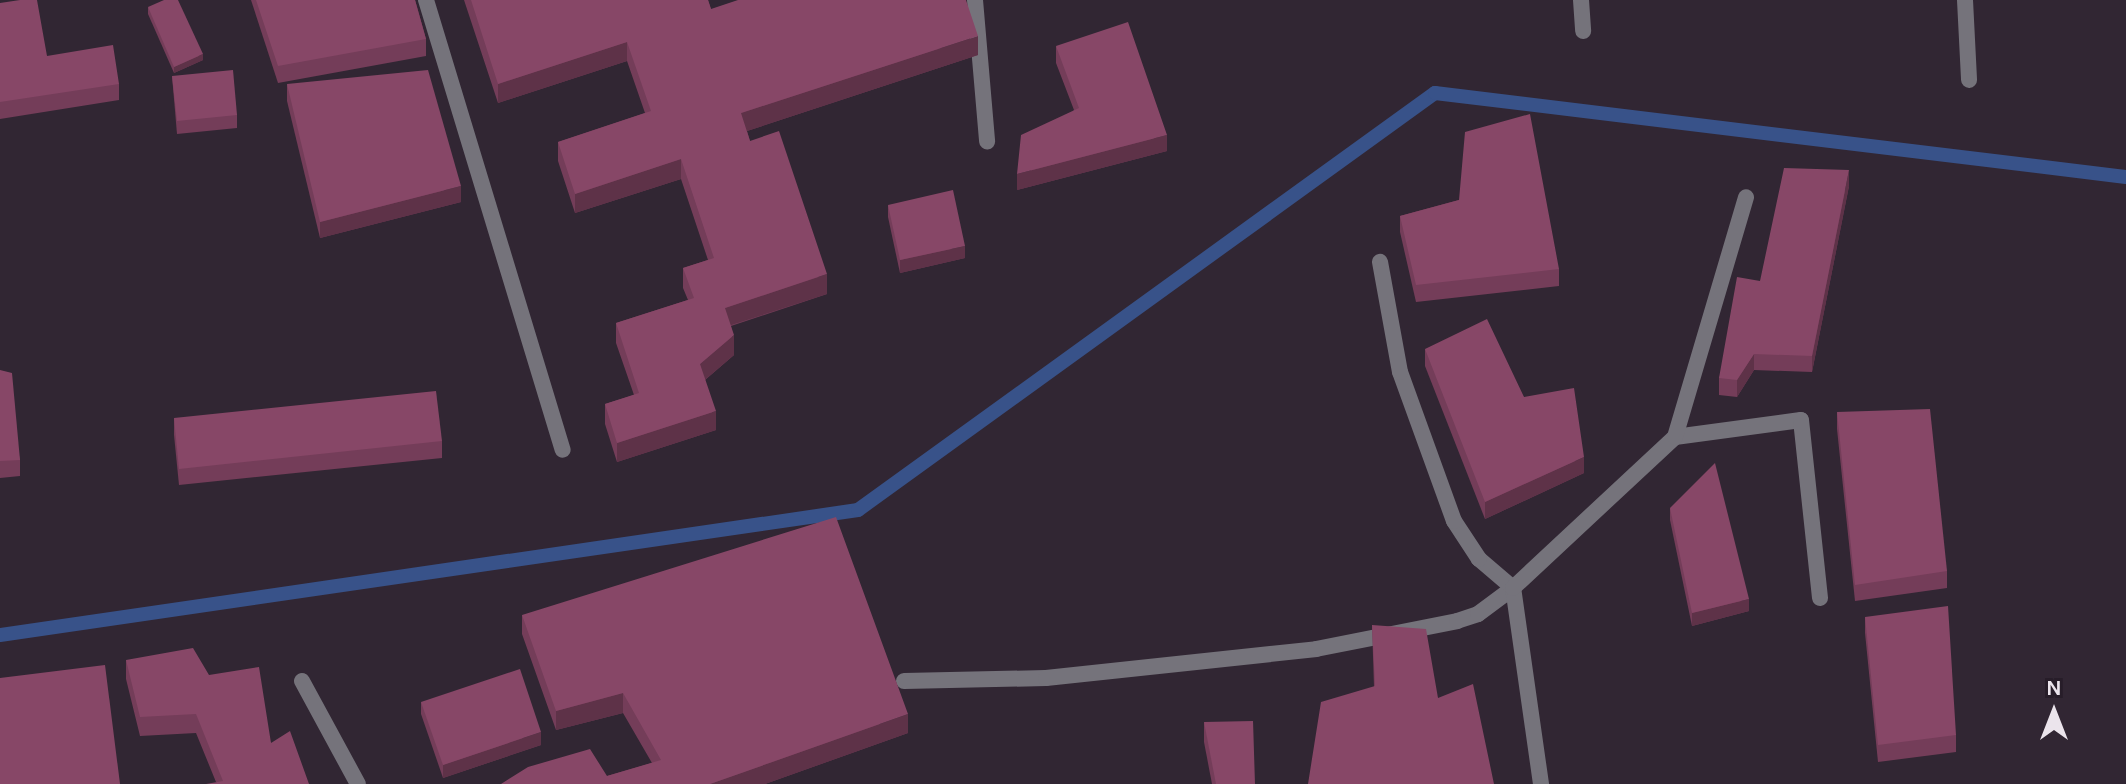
<!DOCTYPE html>
<style>
body{margin:0}
#map{position:relative;width:2126px;height:784px;overflow:hidden;background:#312633;font-family:Karla,sans-serif}
div>[style]{position:absolute}
.stream>*{height:14px;margin:-7px;padding:0 7px;transform-origin:7px;border-radius:7px;background:#385289}
.minor>*{height:16px;margin:-8px;padding:0 8px;transform-origin:8px;border-radius:8px;background:#75737b}
.wall>*{inset:0;background:#743d59}
.shaded-wall>*{inset:0;background:#5e3248}
.building>*{inset:0;background:#874767}
span{translate:-50% -50%;white-space:nowrap;text-align:center;line-height:1.15;-webkit-text-stroke:7px #271d29;paint-order:stroke}
.north{position:absolute;left:2014px;top:672px;width:80px;height:80px;-webkit-text-stroke:6px #271d29;paint-order:stroke;rotate:0deg;font-size:22px;font-weight:700;line-height:32px;text-align:center;color:#ebe4ec}
.north::after{content:'';display:block;margin:auto;width:28px;height:36px;background:#ebe4ec;clip-path:polygon(50% 0,100% 100%,50% 72%,0 100%)}
</style>
<div id="map">
<div class="stream">
<i style="left:0;top:635px;width:867px;rotate:-8.29deg"></i>
<i style="left:858px;top:510px;width:712px;rotate:-35.86deg"></i>
<i style="left:1435px;top:93px;width:696px;rotate:6.93deg"></i>
</div>
<div class="minor">
<i style="left:426px;top:0;width:470px;rotate:73.1deg"></i>
<i style="left:975px;top:0;width:142px;rotate:85.1deg"></i>
<i style="left:1581px;top:0;width:31px;rotate:86deg"></i>
<i style="left:1965px;top:0;width:80px;rotate:87.1deg"></i>
<i style="left:1675px;top:437px;width:127px;rotate:-7.7deg"></i>
<i style="left:1801px;top:420px;width:179px;rotate:83.9deg"></i>
<i style="left:302px;top:681px;width:117px;rotate:61.5deg"></i>
<i style="left:904px;top:681px;width:142px;rotate:-1.2deg"></i>
<i style="left:1046px;top:678px;width:272px;rotate:-6.1deg"></i>
<i style="left:1316px;top:649px;width:144px;rotate:-11.2deg"></i>
<i style="left:1457px;top:621px;width:22px;rotate:-18deg"></i>
<i style="left:1478px;top:614px;width:44px;rotate:-36.6deg"></i>
<i style="left:1513px;top:588px;width:45px;rotate:-139.5deg"></i>
<i style="left:1479px;top:559px;width:45px;rotate:-123.3deg"></i>
<i style="left:1454px;top:521px;width:158px;rotate:-109.9deg"></i>
<i style="left:1400px;top:372px;width:112px;rotate:-100.3deg"></i>
<i style="left:1541px;top:784px;width:198px;rotate:-98.1deg"></i>
<i style="left:1513px;top:588px;width:221px;rotate:-43deg"></i>
<i style="left:1675px;top:437px;width:250px;rotate:-73.5deg"></i>
</div>
<div class="wall">
<i style="clip-path:polygon(251px 0,415px 0,426px 39px,426px 56px,278px 83px)"></i>
<i style="clip-path:polygon(464px 0,708px 0,711px 9px,978px 55px,747px 131px,750px 141px,827px 294px,731px 326px,734px 355px,705px 380px,716px 430px,617px 462px,605px 424px,605px 404px,634px 395px,616px 343px,616px 323px,688px 300px,683px 288px,683px 268px,708px 260px,681px 179px,575px 213px,558px 161px,558px 142px,645px 113px,627px 61px,498px 103px)"></i>
<i style="clip-path:polygon(0 3px,47px 56px,119px 84px,119px 100px,0 119px)"></i>
<i style="clip-path:polygon(148px 7px,203px 60px,174px 73px,148px 14px)"></i>
<i style="clip-path:polygon(1056px 46px,1167px 151px,1017px 190px,1074px 110px,1056px 63px)"></i>
<i style="clip-path:polygon(172px 76px,237px 115px,237px 128px,177px 134px)"></i>
<i style="clip-path:polygon(287px 84px,461px 202px,320px 238px,287px 101px)"></i>
<i style="clip-path:polygon(1849px 186px,1812px 372px,1754px 370px,1737px 397px,1719px 395px,1719px 378px,1760px 281px)"></i>
<i style="clip-path:polygon(1459px 200px,1559px 269px,1559px 286px,1416px 302px,1400px 232px,1400px 216px)"></i>
<i style="clip-path:polygon(888px 205px,965px 258px,900px 273px,888px 217px)"></i>
<i style="clip-path:polygon(1425px 349px,1524px 397px,1584px 473px,1485px 519px,1425px 366px)"></i>
<i style="clip-path:polygon(0 370px,20px 460px,20px 476px,0 478px)"></i>
<i style="clip-path:polygon(1837px 412px,1947px 571px,1947px 588px,1855px 601px,1837px 429px)"></i>
<i style="clip-path:polygon(174px 418px,442px 441px,442px 458px,179px 485px,174px 435px)"></i>
<i style="clip-path:polygon(1670px 508px,1749px 611px,1692px 626px,1670px 520px)"></i>
<i style="clip-path:polygon(522px 615px,908px 733px,765px 784px,501px 784px,607px 776px,652px 763px,623px 713px,556px 730px,522px 634px)"></i>
<i style="clip-path:polygon(1865px 617px,1956px 735px,1956px 752px,1878px 762px,1865px 633px)"></i>
<i style="clip-path:polygon(1372px 625px,1438px 698px,1494px 784px,1374px 687px)"></i>
<i style="clip-path:polygon(126px 660px,209px 675px,309px 784px,216px 782px,196px 733px,140px 736px,126px 679px)"></i>
<i style="clip-path:polygon(421px 702px,541px 745px,443px 778px,421px 714px)"></i>
<i style="clip-path:polygon(1204px 722px,1255px 784px,1212px 784px,1204px 742px)"></i>
</div>
<div class="shaded-wall">
<i style="clip-path:polygon(978px 36px,978px 55px,741px 133px,741px 113px)"></i>
<i style="clip-path:polygon(627px 42px,627px 61px,498px 103px,498px 84px)"></i>
<i style="clip-path:polygon(203px 54px,203px 60px,174px 73px,174px 67px)"></i>
<i style="clip-path:polygon(1167px 135px,1167px 151px,1017px 190px,1017px 174px)"></i>
<i style="clip-path:polygon(681px 159px,681px 179px,575px 213px,575px 194px)"></i>
<i style="clip-path:polygon(1849px 170px,1849px 186px,1812px 372px,1812px 356px)"></i>
<i style="clip-path:polygon(461px 186px,461px 202px,320px 238px,320px 222px)"></i>
<i style="clip-path:polygon(965px 246px,965px 258px,900px 273px,900px 260px)"></i>
<i style="clip-path:polygon(827px 274px,827px 294px,725px 327px,725px 308px)"></i>
<i style="clip-path:polygon(734px 335px,734px 355px,700px 384px,700px 364px)"></i>
<i style="clip-path:polygon(1754px 354px,1754px 370px,1737px 397px,1737px 380px)"></i>
<i style="clip-path:polygon(716px 411px,716px 430px,617px 462px,617px 443px)"></i>
<i style="clip-path:polygon(1584px 457px,1584px 473px,1485px 519px,1485px 502px)"></i>
<i style="clip-path:polygon(1749px 599px,1749px 611px,1692px 626px,1692px 613px)"></i>
<i style="clip-path:polygon(623px 693px,623px 713px,556px 730px,556px 711px)"></i>
<i style="clip-path:polygon(908px 714px,908px 733px,765px 784px,710px 784px)"></i>
<i style="clip-path:polygon(541px 732px,541px 745px,443px 778px,443px 765px)"></i>
</div>
<div class="building">
<i style="clip-path:polygon(20px 0,37px 0,47px 56px,113px 45px,119px 84px,0 102px,0 3px)"></i>
<i style="clip-path:polygon(164px 0,178px 0,203px 54px,174px 67px,148px 7px)"></i>
<i style="clip-path:polygon(256px 0,415px 0,426px 39px,278px 66px)"></i>
<i style="clip-path:polygon(471px 0,708px 0,711px 9px,738px 0,966px 0,978px 36px,741px 113px,750px 141px,779px 131px,827px 274px,725px 308px,734px 335px,700px 364px,716px 411px,617px 443px,605px 404px,639px 393px,616px 323px,694px 298px,683px 268px,714px 258px,681px 159px,575px 194px,558px 142px,651px 111px,627px 42px,498px 84px)"></i>
<i style="clip-path:polygon(1128px 22px,1167px 135px,1017px 174px,1021px 135px,1079px 108px,1056px 46px)"></i>
<i style="clip-path:polygon(233px 70px,237px 115px,177px 121px,172px 76px)"></i>
<i style="clip-path:polygon(428px 70px,461px 186px,320px 222px,287px 84px)"></i>
<i style="clip-path:polygon(1530px 114px,1559px 269px,1416px 285px,1400px 216px,1459px 200px,1465px 132px)"></i>
<i style="clip-path:polygon(1784px 168px,1849px 170px,1812px 356px,1754px 354px,1737px 380px,1719px 378px,1737px 277px,1760px 281px)"></i>
<i style="clip-path:polygon(953px 190px,965px 246px,900px 260px,888px 205px)"></i>
<i style="clip-path:polygon(1487px 319px,1524px 397px,1574px 388px,1584px 457px,1485px 502px,1425px 349px)"></i>
<i style="clip-path:polygon(0 370px,12px 373px,20px 460px,0 461px)"></i>
<i style="clip-path:polygon(436px 391px,442px 441px,179px 469px,174px 418px)"></i>
<i style="clip-path:polygon(1930px 409px,1947px 571px,1855px 585px,1837px 412px)"></i>
<i style="clip-path:polygon(1715px 463px,1749px 599px,1692px 613px,1670px 508px)"></i>
<i style="clip-path:polygon(836px 517px,908px 714px,710px 784px,501px 784px,528px 767px,590px 749px,607px 776px,661px 760px,623px 693px,556px 711px,522px 615px)"></i>
<i style="clip-path:polygon(1948px 606px,1956px 735px,1878px 745px,1865px 617px)"></i>
<i style="clip-path:polygon(1372px 625px,1426px 629px,1438px 698px,1473px 684px,1494px 784px,1308px 784px,1321px 702px,1375px 686px)"></i>
<i style="clip-path:polygon(193px 648px,209px 675px,259px 667px,271px 743px,290px 731px,309px 784px,206px 784px,223px 781px,196px 714px,140px 717px,126px 660px)"></i>
<i style="clip-path:polygon(105px 665px,120px 784px,0 784px,0 678px)"></i>
<i style="clip-path:polygon(520px 669px,541px 732px,443px 765px,421px 702px)"></i>
<i style="clip-path:polygon(1253px 721px,1255px 784px,1216px 784px,1204px 722px)"></i>
</div>
<div class="north">N</div>
</div>
